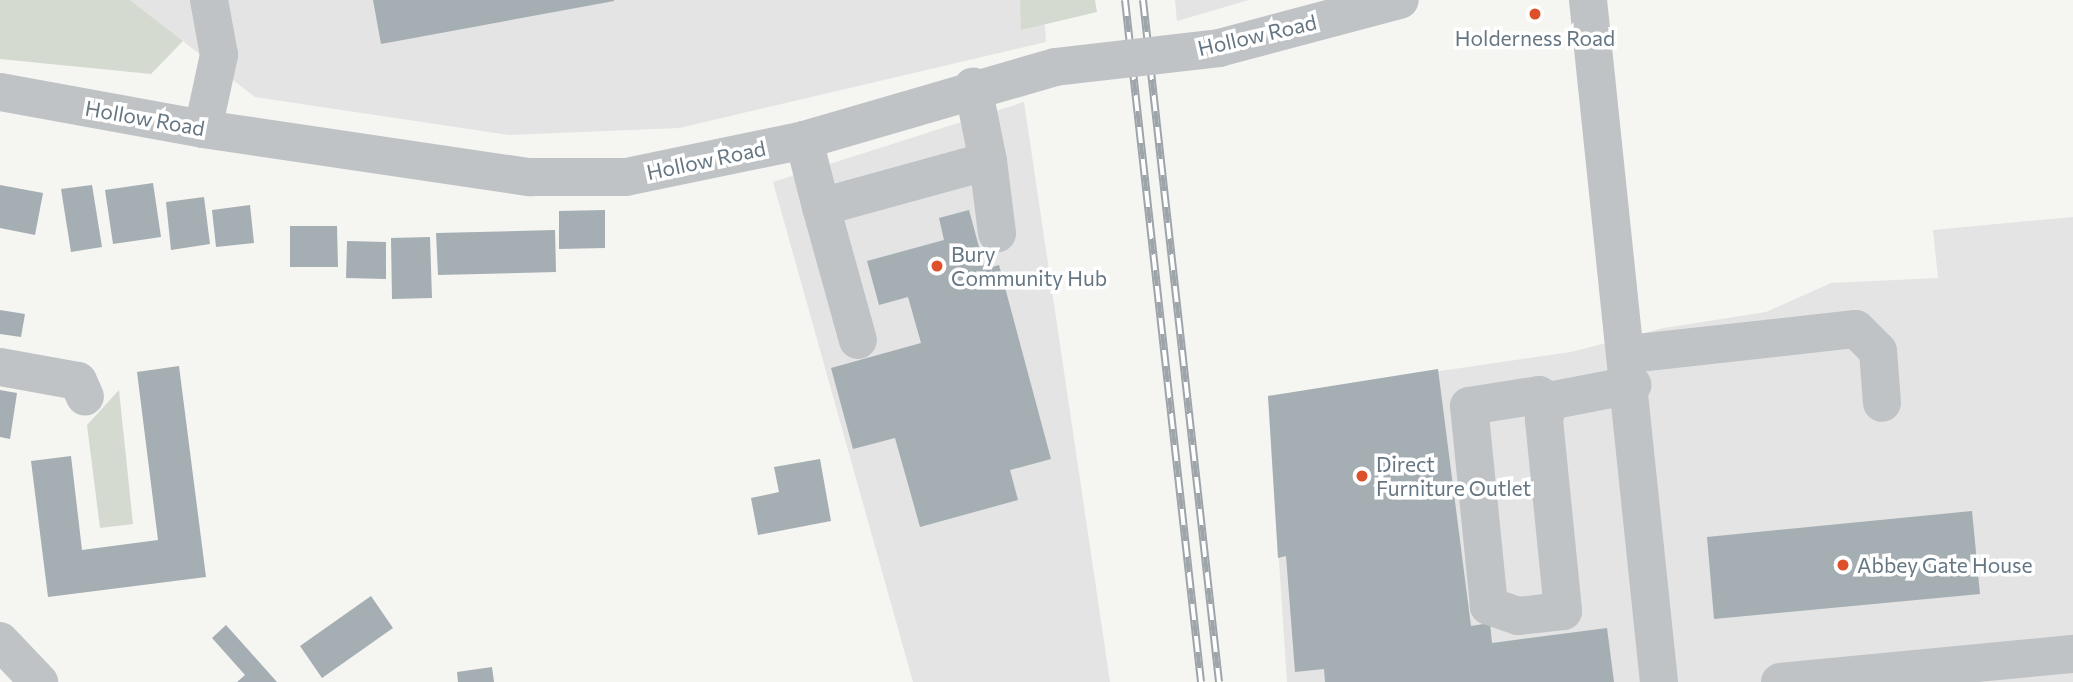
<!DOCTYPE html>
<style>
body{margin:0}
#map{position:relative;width:2073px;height:682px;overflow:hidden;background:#f5f5f2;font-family:Commissioner,sans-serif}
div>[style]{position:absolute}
.built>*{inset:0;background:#e3e4e3}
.green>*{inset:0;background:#d5dad1}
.building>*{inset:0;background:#a5aeb3}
.minor>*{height:38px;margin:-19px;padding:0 19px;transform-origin:19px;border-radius:19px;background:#bfc3c6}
.rail>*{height:8px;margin-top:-4px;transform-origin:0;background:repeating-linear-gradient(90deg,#fff 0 16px,#9ea5aa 0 32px);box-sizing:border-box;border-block:2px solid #9ea5aa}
.minor-bridge>*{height:38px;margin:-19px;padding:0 19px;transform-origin:19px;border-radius:19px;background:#bfc3c6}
.dots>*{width:19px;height:19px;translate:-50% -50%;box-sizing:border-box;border:4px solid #fff;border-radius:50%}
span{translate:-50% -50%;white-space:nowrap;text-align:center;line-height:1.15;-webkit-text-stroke:7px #fff;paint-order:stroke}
.street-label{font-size:21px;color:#657682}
.poi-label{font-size:21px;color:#657682}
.left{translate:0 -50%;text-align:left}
</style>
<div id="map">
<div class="built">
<i style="clip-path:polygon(130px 0,1043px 0,1046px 42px,679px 128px,509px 135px,255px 97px)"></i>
<i style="clip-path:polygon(1175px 0,1249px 0,1177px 21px)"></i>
<i style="clip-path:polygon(1024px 102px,1110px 682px,913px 682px,773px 182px)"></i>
<i style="clip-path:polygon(2073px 217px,2073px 682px,1287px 682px,1268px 396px,1571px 352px,1664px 328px,1766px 312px,1831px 283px,1938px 278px,1933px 230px)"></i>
</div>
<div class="green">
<i style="clip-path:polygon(0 0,130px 0,183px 41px,151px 74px,0 59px)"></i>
<i style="clip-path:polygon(1020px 0,1095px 0,1097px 12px,1021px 30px)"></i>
<i style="clip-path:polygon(119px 390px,133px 524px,100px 528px,87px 425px)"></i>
</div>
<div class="building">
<i style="clip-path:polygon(373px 0,614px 0,614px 1px,381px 44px)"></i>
<i style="clip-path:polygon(153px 183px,161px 237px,113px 244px,105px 190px)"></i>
<i style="clip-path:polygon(0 185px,43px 193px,35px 235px,0 228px)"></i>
<i style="clip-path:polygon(92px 185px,102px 247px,71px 252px,61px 189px)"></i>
<i style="clip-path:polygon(204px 197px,210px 244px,171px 250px,166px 202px)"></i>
<i style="clip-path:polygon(250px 205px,254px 243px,216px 247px,212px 210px)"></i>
<i style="clip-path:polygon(605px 210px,605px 248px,559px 249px,559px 211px)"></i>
<i style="clip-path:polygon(969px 210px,985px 269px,999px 265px,1051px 459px,1010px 470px,1018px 500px,920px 527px,895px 438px,853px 449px,831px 368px,921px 343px,908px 297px,879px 305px,867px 261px,944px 240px,939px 218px)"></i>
<i style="clip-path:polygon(290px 226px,337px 226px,338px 267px,290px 267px)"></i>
<i style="clip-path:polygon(555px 230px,556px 272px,438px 275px,436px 233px)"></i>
<i style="clip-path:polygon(430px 237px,432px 298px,392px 299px,391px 238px)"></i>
<i style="clip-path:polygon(347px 241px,386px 242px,386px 279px,346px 278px)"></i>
<i style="clip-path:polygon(0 310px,25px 314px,21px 337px,0 334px)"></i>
<i style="clip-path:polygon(179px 366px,206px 577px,48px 597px,31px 461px,71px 456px,82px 550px,158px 540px,137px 372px)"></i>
<i style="clip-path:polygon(1438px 369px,1471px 626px,1490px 623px,1492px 643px,1607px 628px,1614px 682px,1325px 682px,1324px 669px,1295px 672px,1286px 556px,1278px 558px,1268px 396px)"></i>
<i style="clip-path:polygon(0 390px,17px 393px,10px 439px,0 437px)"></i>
<i style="clip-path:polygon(820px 459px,831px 521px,758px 535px,751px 498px,779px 492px,774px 467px)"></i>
<i style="clip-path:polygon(1972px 511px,1980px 594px,1714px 619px,1707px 537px)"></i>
<i style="clip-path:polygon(371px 596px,393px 628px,322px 678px,300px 646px)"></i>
<i style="clip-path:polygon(226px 625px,277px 682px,237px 682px,245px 675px,212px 638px)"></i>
<i style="clip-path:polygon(492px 667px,494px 682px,458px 682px,457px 672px)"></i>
</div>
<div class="minor">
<i style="left:1588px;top:0;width:686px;rotate:84.06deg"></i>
<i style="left:1219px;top:48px;width:187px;rotate:-14.9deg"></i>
<i style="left:0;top:92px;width:206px;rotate:10.3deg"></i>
<i style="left:203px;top:129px;width:331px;rotate:8.4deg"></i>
<i style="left:530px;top:177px;width:96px"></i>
<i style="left:626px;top:177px;width:182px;rotate:-11.7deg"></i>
<i style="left:804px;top:140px;width:261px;rotate:-16.2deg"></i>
<i style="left:203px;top:129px;width:76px;rotate:-77.8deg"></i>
<i style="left:219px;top:55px;width:56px;rotate:-100.3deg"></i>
<i style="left:804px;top:140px;width:69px;rotate:75.8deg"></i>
<i style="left:821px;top:207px;width:173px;rotate:-15.4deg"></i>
<i style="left:988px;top:161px;width:76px;rotate:-101.5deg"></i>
<i style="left:988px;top:161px;width:73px;rotate:82.9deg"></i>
<i style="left:821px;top:207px;width:138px;rotate:74.5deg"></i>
<i style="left:1629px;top:354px;width:228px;rotate:-6.3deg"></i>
<i style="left:1856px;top:329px;width:31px;rotate:45deg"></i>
<i style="left:1878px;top:351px;width:52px;rotate:85.6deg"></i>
<i style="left:0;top:367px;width:79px;rotate:10.2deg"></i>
<i style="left:78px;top:381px;width:17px;rotate:66deg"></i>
<i style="left:1549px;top:401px;width:20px;rotate:105deg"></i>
<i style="left:1544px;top:420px;width:192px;rotate:84.3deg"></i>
<i style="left:1563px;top:611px;width:45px;rotate:173.7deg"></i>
<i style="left:1518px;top:616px;width:31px;rotate:-161deg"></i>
<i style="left:1489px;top:606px;width:201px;rotate:-95.7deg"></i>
<i style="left:1469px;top:406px;width:71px;rotate:-8.9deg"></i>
<i style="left:1539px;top:395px;width:12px;rotate:31deg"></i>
<i style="left:1549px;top:401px;width:85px;rotate:-10.9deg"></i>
<i style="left:0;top:641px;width:57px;rotate:46.4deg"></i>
<i style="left:1780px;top:682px;width:294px;rotate:-5.5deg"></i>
</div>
<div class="rail">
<i style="left:1125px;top:0;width:686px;rotate:83.64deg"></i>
<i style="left:1143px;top:0;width:686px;rotate:83.64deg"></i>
</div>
<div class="minor-bridge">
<i style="left:1055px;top:67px;width:165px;rotate:-6.6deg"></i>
</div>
<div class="dots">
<i style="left:1535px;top:14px;background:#de5029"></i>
<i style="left:937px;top:266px;background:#de5029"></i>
<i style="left:1362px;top:476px;background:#de5029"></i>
<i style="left:1843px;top:565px;background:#de5029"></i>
</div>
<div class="street-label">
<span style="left:1257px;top:35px;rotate:-13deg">Hollow Road</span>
<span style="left:145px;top:118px;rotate:10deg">Hollow Road</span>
<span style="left:706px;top:160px;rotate:-12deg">Hollow Road</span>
</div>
<div class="poi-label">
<span style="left:1535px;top:38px">Holderness Road</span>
<span class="left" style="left:951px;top:266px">Bury<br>Community Hub</span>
<span class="left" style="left:1376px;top:476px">Direct<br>Furniture Outlet</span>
<span class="left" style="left:1857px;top:565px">Abbey Gate House</span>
</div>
</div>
